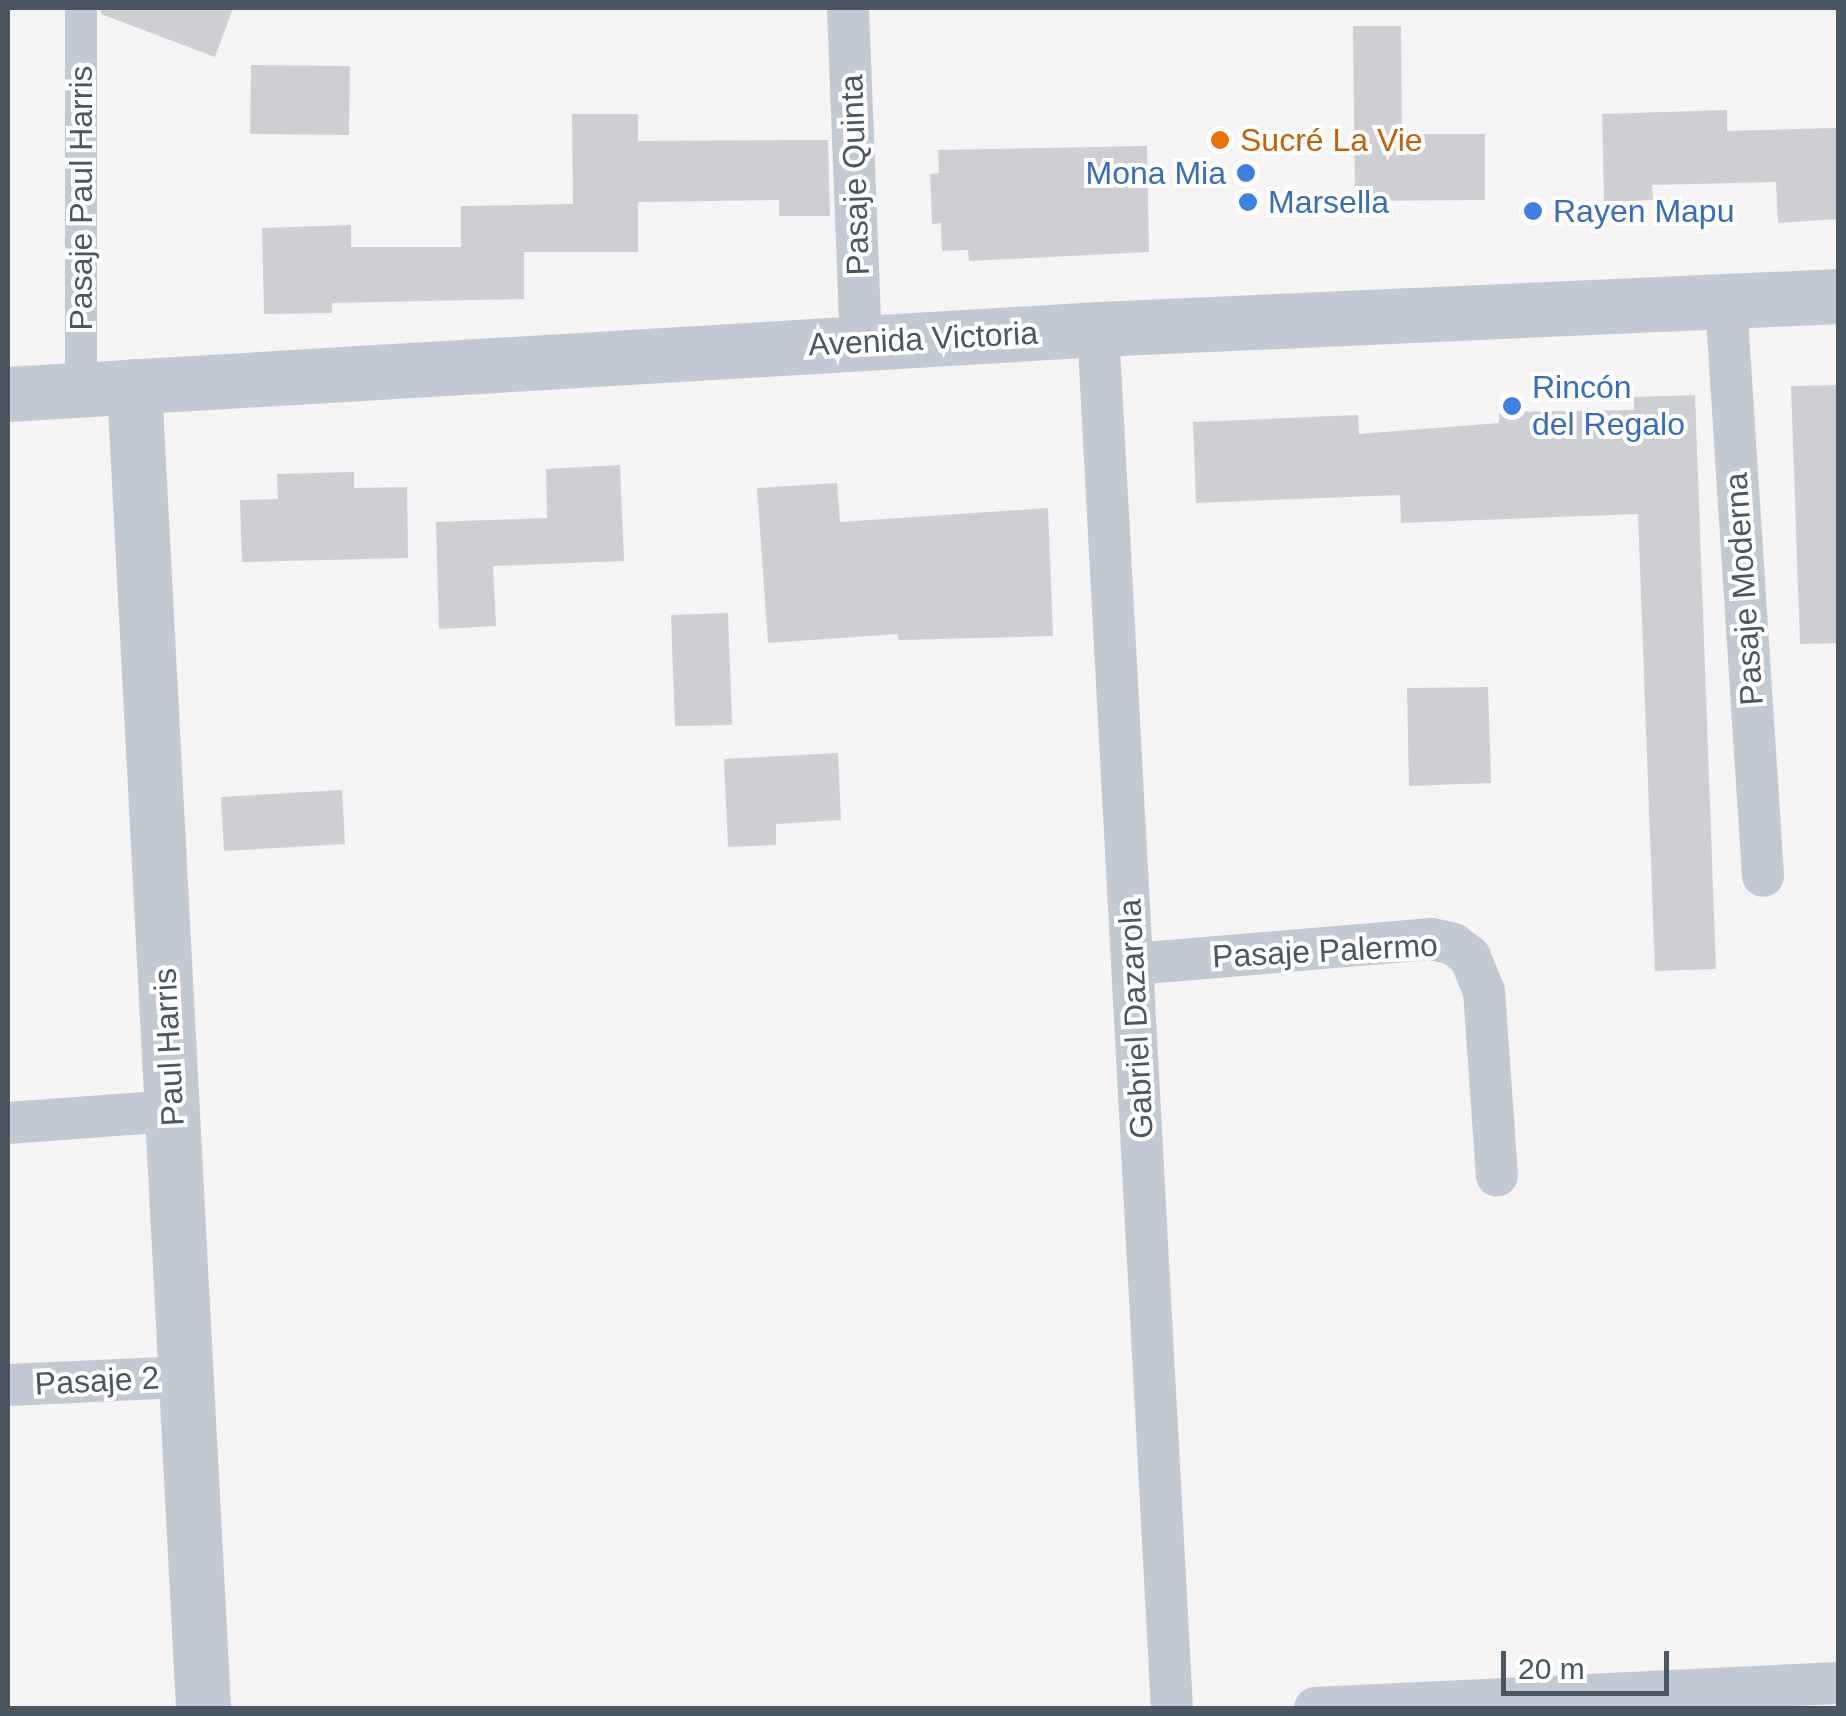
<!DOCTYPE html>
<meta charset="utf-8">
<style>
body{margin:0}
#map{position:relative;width:1846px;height:1716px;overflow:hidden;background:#f5f3f3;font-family:Arial,sans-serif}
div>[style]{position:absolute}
.building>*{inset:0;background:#cdcfd5}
.pedestrian>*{height:32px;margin:-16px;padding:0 16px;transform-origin:16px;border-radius:16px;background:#c1cad2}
.minor>*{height:42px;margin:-21px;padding:0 21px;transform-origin:21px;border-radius:21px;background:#c1cad2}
.tertiary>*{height:55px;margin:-27.5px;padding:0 27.5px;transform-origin:27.5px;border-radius:27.5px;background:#c1cad2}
.dots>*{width:28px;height:28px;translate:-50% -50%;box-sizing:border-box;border:5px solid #fff;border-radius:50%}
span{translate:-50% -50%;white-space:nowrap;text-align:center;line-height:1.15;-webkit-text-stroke:8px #fff;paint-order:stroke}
.food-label{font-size:32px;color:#c56008}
.left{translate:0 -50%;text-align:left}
.shop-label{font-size:32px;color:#366cbe}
.right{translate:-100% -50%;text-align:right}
.street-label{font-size:32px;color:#4a5661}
.frame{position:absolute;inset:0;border:10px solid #4a5661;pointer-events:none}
.scale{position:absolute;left:1501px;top:1651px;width:168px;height:45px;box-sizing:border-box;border:5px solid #4a5661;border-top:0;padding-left:12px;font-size:30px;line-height:35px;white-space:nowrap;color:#4a5661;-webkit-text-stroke:8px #fff;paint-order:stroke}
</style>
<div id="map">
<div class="building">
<i style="clip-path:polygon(101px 8px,233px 8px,215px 57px,101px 14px)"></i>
<i style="clip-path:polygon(1353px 26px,1401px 26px,1402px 134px,1485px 134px,1485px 200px,1355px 201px)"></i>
<i style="clip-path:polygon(251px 65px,350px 66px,349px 135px,250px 134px)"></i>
<i style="clip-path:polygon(1727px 110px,1727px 131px,1837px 128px,1838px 219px,1778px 223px,1776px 182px,1652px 185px,1653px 200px,1604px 202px,1602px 114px)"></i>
<i style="clip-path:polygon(572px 114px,638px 114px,638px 141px,828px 140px,830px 216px,779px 216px,779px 200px,638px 202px,638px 252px,524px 252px,524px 299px,332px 303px,332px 313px,264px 314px,262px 228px,351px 225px,351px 247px,461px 247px,461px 206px,573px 204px)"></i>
<i style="clip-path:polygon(1147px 146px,1149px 252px,969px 261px,968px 250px,942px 251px,941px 223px,932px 224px,930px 174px,939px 173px,938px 150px)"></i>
<i style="clip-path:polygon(1838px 385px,1838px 643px,1800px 644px,1791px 386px)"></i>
<i style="clip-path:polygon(1695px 395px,1716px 969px,1655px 971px,1638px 514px,1401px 523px,1400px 495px,1196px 503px,1193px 422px,1358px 415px,1359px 434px,1499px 423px,1499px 412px,1634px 410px,1634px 397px)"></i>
<i style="clip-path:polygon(620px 465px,624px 561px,493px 566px,496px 626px,439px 629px,436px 522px,547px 518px,546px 469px)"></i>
<i style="clip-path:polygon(354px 472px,354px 488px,407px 487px,408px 558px,242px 562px,240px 500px,278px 499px,277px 474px)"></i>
<i style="clip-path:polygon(837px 483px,840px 522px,1048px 508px,1053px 636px,898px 640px,898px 634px,768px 643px,757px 488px)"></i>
<i style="clip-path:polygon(728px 613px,732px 725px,675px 726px,671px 615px)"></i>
<i style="clip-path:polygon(1488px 687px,1491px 783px,1409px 786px,1407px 688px)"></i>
<i style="clip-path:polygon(838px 753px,841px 820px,776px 824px,776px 845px,728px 847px,724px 759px)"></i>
<i style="clip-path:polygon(342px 790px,345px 844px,224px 851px,221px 797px)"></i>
</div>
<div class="pedestrian">
<i style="left:81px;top:389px;width:381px;rotate:-90deg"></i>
</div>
<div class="minor">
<i style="left:848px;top:8px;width:335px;rotate:87.8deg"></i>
<i style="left:1726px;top:302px;width:575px;rotate:86.31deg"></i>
<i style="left:1098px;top:329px;width:1381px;rotate:86.93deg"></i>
<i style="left:1133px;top:964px;width:300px;rotate:-4.8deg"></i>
<i style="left:1432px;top:939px;width:22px;rotate:13deg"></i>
<i style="left:1453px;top:944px;width:21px;rotate:37deg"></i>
<i style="left:1470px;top:957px;width:37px;rotate:68deg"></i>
<i style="left:1484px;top:991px;width:185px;rotate:86deg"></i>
<i style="left:8px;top:1123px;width:165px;rotate:-4.2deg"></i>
<i style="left:8px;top:1385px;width:179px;rotate:-2.6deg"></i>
<i style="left:1315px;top:1708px;width:524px;rotate:-2.74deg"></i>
</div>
<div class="tertiary">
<i style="left:134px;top:386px;width:1324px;rotate:87.01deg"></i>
<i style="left:8px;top:394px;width:1092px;rotate:-3.41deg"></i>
<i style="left:1098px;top:329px;width:741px;rotate:-2.55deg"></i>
</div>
<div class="dots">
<i style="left:1220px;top:140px;background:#e8710a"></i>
<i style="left:1246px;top:173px;background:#3f7fe0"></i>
<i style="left:1248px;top:202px;background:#3f7fe0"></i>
<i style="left:1533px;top:211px;background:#3f7fe0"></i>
<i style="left:1512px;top:406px;background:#3f7fe0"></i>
</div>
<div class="food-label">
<span class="left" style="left:1240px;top:140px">Sucré La Vie</span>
</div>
<div class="shop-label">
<span class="right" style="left:1226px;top:173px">Mona Mia</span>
<span class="left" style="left:1268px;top:202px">Marsella</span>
<span class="left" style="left:1553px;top:211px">Rayen Mapu</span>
<span class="left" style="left:1532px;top:406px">Rincón<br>del Regalo</span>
</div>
<div class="street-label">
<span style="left:855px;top:175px;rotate:-92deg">Pasaje Quinta</span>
<span style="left:81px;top:198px;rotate:-90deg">Pasaje Paul Harris</span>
<span style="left:923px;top:339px;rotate:-3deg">Avenida Victoria</span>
<span style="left:1744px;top:589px;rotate:-94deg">Pasaje Moderna</span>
<span style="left:1325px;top:951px;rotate:-3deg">Pasaje Palermo</span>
<span style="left:1136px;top:1019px;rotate:-93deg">Gabriel Dazarola</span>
<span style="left:169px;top:1047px;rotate:-93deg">Paul Harris</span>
<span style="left:97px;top:1381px;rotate:-3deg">Pasaje 2</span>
</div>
<div class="frame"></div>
<div class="scale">20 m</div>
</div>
